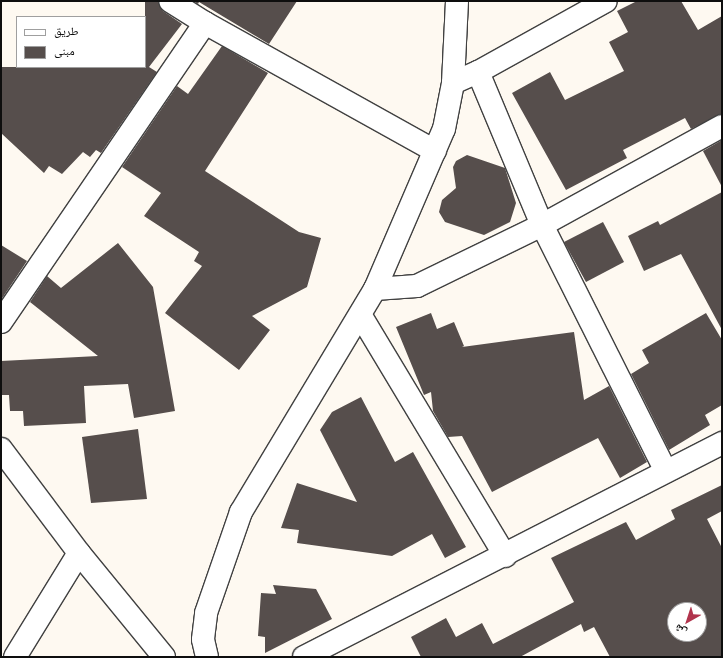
<!DOCTYPE html>
<meta charset="utf-8">
<style>
body{margin:0}
#map{position:relative;width:723px;height:658px;overflow:hidden;background:#fef9f1;font-family:"PT Serif","Noto Naskh Arabic",serif}
div>[style]{position:absolute}
.building>*{inset:0;background:#564e4c}
.roads{filter:drop-shadow(1px 0 #414141) drop-shadow(-1px 0 #414141) drop-shadow(0 1px #414141) drop-shadow(0 -1px #414141)}
.minor>*{height:22px;margin:-11px;padding:0 11px;transform-origin:11px;border-radius:11px;background:#fff}
span{translate:-50% -50%;white-space:nowrap;text-align:center;line-height:1.15;-webkit-text-stroke:4px #fff;paint-order:stroke}
.frame{position:absolute;inset:0;border:2px solid #0e0e0e;pointer-events:none}
.legend{position:absolute;left:16px;top:16px;width:130px;height:52px;box-sizing:border-box;background:#fff;border:1px solid #9f9f9f;margin:0;padding:5px 7px;list-style:none;font-size:12px;color:#0e0e0e}
.legend li{display:flex;align-items:center;gap:8px;height:20px}
.legend b{width:20px;border:1px solid #9f9f9f}
.north{position:absolute;left:667px;top:602px;width:40px;height:40px;box-sizing:border-box;background:#fff;border:1px solid #9f9f9f;border-radius:50%;rotate:219deg;font-size:11px;font-weight:700;line-height:16px;text-align:center;color:#0e0e0e}
.north::after{content:'';display:block;margin:auto;width:14px;height:18px;background:#b1344d;clip-path:polygon(50% 0,100% 100%,50% 72%,0 100%)}
</style>
<div id="map">
<div class="building">
<i style="clip-path:polygon(145px 1px,158px 1px,163px 11px,182px 24px,149px 67px,157px 72px,101px 153px,96px 150px,90px 157px,83px 152px,62px 174px,49px 166px,44px 173px,1px 133px,1px 67px,145px 67px)"></i>
<i style="clip-path:polygon(193px 1px,297px 1px,269px 44px,199px 2px,198px 4px)"></i>
<i style="clip-path:polygon(637px 1px,681px 1px,698px 30px,722px 16px,722px 114px,691px 129px,685px 118px,623px 150px,627px 158px,566px 190px,512px 93px,550px 72px,565px 100px,624px 71px,609px 42px,628px 32px,617px 11px)"></i>
<i style="clip-path:polygon(222px 46px,268px 73px,205px 171px,299px 232px,321px 238px,307px 287px,252px 316px,270px 330px,239px 370px,165px 313px,202px 266px,194px 261px,199px 252px,144px 216px,161px 193px,122px 167px,177px 86px,188px 94px)"></i>
<i style="clip-path:polygon(722px 140px,722px 187px,703px 151px)"></i>
<i style="clip-path:polygon(467px 155px,505px 168px,516px 203px,510px 222px,484px 235px,445px 222px,439px 212px,442px 200px,456px 188px,453px 167px,456px 161px)"></i>
<i style="clip-path:polygon(722px 192px,722px 330px,681px 254px,644px 271px,628px 236px,658px 221px,660px 225px)"></i>
<i style="clip-path:polygon(603px 222px,624px 262px,586px 282px,564px 242px)"></i>
<i style="clip-path:polygon(118px 243px,153px 287px,175px 411px,134px 418px,128px 384px,84px 386px,86px 423px,24px 426px,23px 411px,10px 411px,9px 395px,1px 395px,1px 361px,98px 356px,30px 302px,47px 276px,61px 288px)"></i>
<i style="clip-path:polygon(1px 245px,27px 261px,1px 300px)"></i>
<i style="clip-path:polygon(431px 313px,437px 329px,454px 322px,464px 346px,462px 347px,574px 332px,584px 400px,609px 386px,647px 462px,620px 478px,598px 438px,492px 492px,462px 436px,448px 437px,433px 411px,431px 392px,424px 395px,396px 327px)"></i>
<i style="clip-path:polygon(706px 313px,722px 340px,722px 405px,705px 415px,710px 425px,669px 450px,631px 374px,649px 363px,642px 350px)"></i>
<i style="clip-path:polygon(361px 397px,395px 462px,413px 452px,466px 547px,445px 558px,432px 534px,392px 556px,297px 543px,299px 530px,281px 528px,297px 483px,357px 502px,320px 430px,332px 412px)"></i>
<i style="clip-path:polygon(138px 429px,147px 499px,91px 503px,82px 437px)"></i>
<i style="clip-path:polygon(evenodd,722px 485px,722px 511px,707px 519px,722px 548px,722px 657px,610px 657px,594px 627px,584px 632px,581px 624px,520px 657px,421px 657px,411px 637px,446px 618px,456px 637px,482px 623px,493px 644px,574px 602px,551px 558px,626px 522px,636px 540px,675px 519px,671px 510px,722px 485px,675px 610px,699px 610px,699px 634px,675px 634px,675px 610px)"></i>
<i style="clip-path:polygon(273px 585px,316px 589px,332px 619px,265px 653px,265px 637px,258px 636px,261px 593px,276px 594px)"></i>
</div>
<div class="roads">
<div class="minor">
<i style="left:205px;top:23px;width:263px;rotate:29.1deg"></i>
<i style="left:478px;top:72px;width:146px;rotate:-29deg"></i>
<i style="left:453px;top:83px;width:27px;rotate:-24deg"></i>
<i style="left:478px;top:72px;width:166px;rotate:67.3deg"></i>
<i style="left:542px;top:225px;width:274px;rotate:63.3deg"></i>
<i style="left:375px;top:289px;width:42px;rotate:-4.1deg"></i>
<i style="left:417px;top:286px;width:139px;rotate:-26deg"></i>
<i style="left:542px;top:225px;width:205px;rotate:-28.8deg"></i>
<i style="left:361px;top:316px;width:280px;rotate:59deg"></i>
<i style="left:1px;top:322px;width:362px;rotate:-55.7deg"></i>
<i style="left:205px;top:23px;width:41px;rotate:-147.8deg"></i>
<i style="left:1px;top:449px;width:130px;rotate:53.1deg"></i>
<i style="left:79px;top:553px;width:134px;rotate:50.7deg"></i>
<i style="left:15px;top:657px;width:122px;rotate:-58.4deg"></i>
<i style="left:207px;top:657px;width:18px;rotate:-103deg"></i>
<i style="left:203px;top:639px;width:26px;rotate:-83deg"></i>
<i style="left:206px;top:613px;width:107px;rotate:-70.9deg"></i>
<i style="left:241px;top:512px;width:260px;rotate:-59deg"></i>
<i style="left:375px;top:289px;width:174px;rotate:-66.7deg"></i>
<i style="left:444px;top:129px;width:47px;rotate:-78.9deg"></i>
<i style="left:453px;top:83px;width:82px;rotate:-87.2deg"></i>
<i style="left:304px;top:657px;width:470px;rotate:-27.1deg"></i>
</div>
</div>
<div class="frame"></div>
<ul class="legend">
<li><b style="height:5px;background:#fff"></b>طريق</li>
<li><b style="height:11px;background:#564e4c"></b>مبنى</li>
</ul>
<div class="north">ش</div>
</div>
